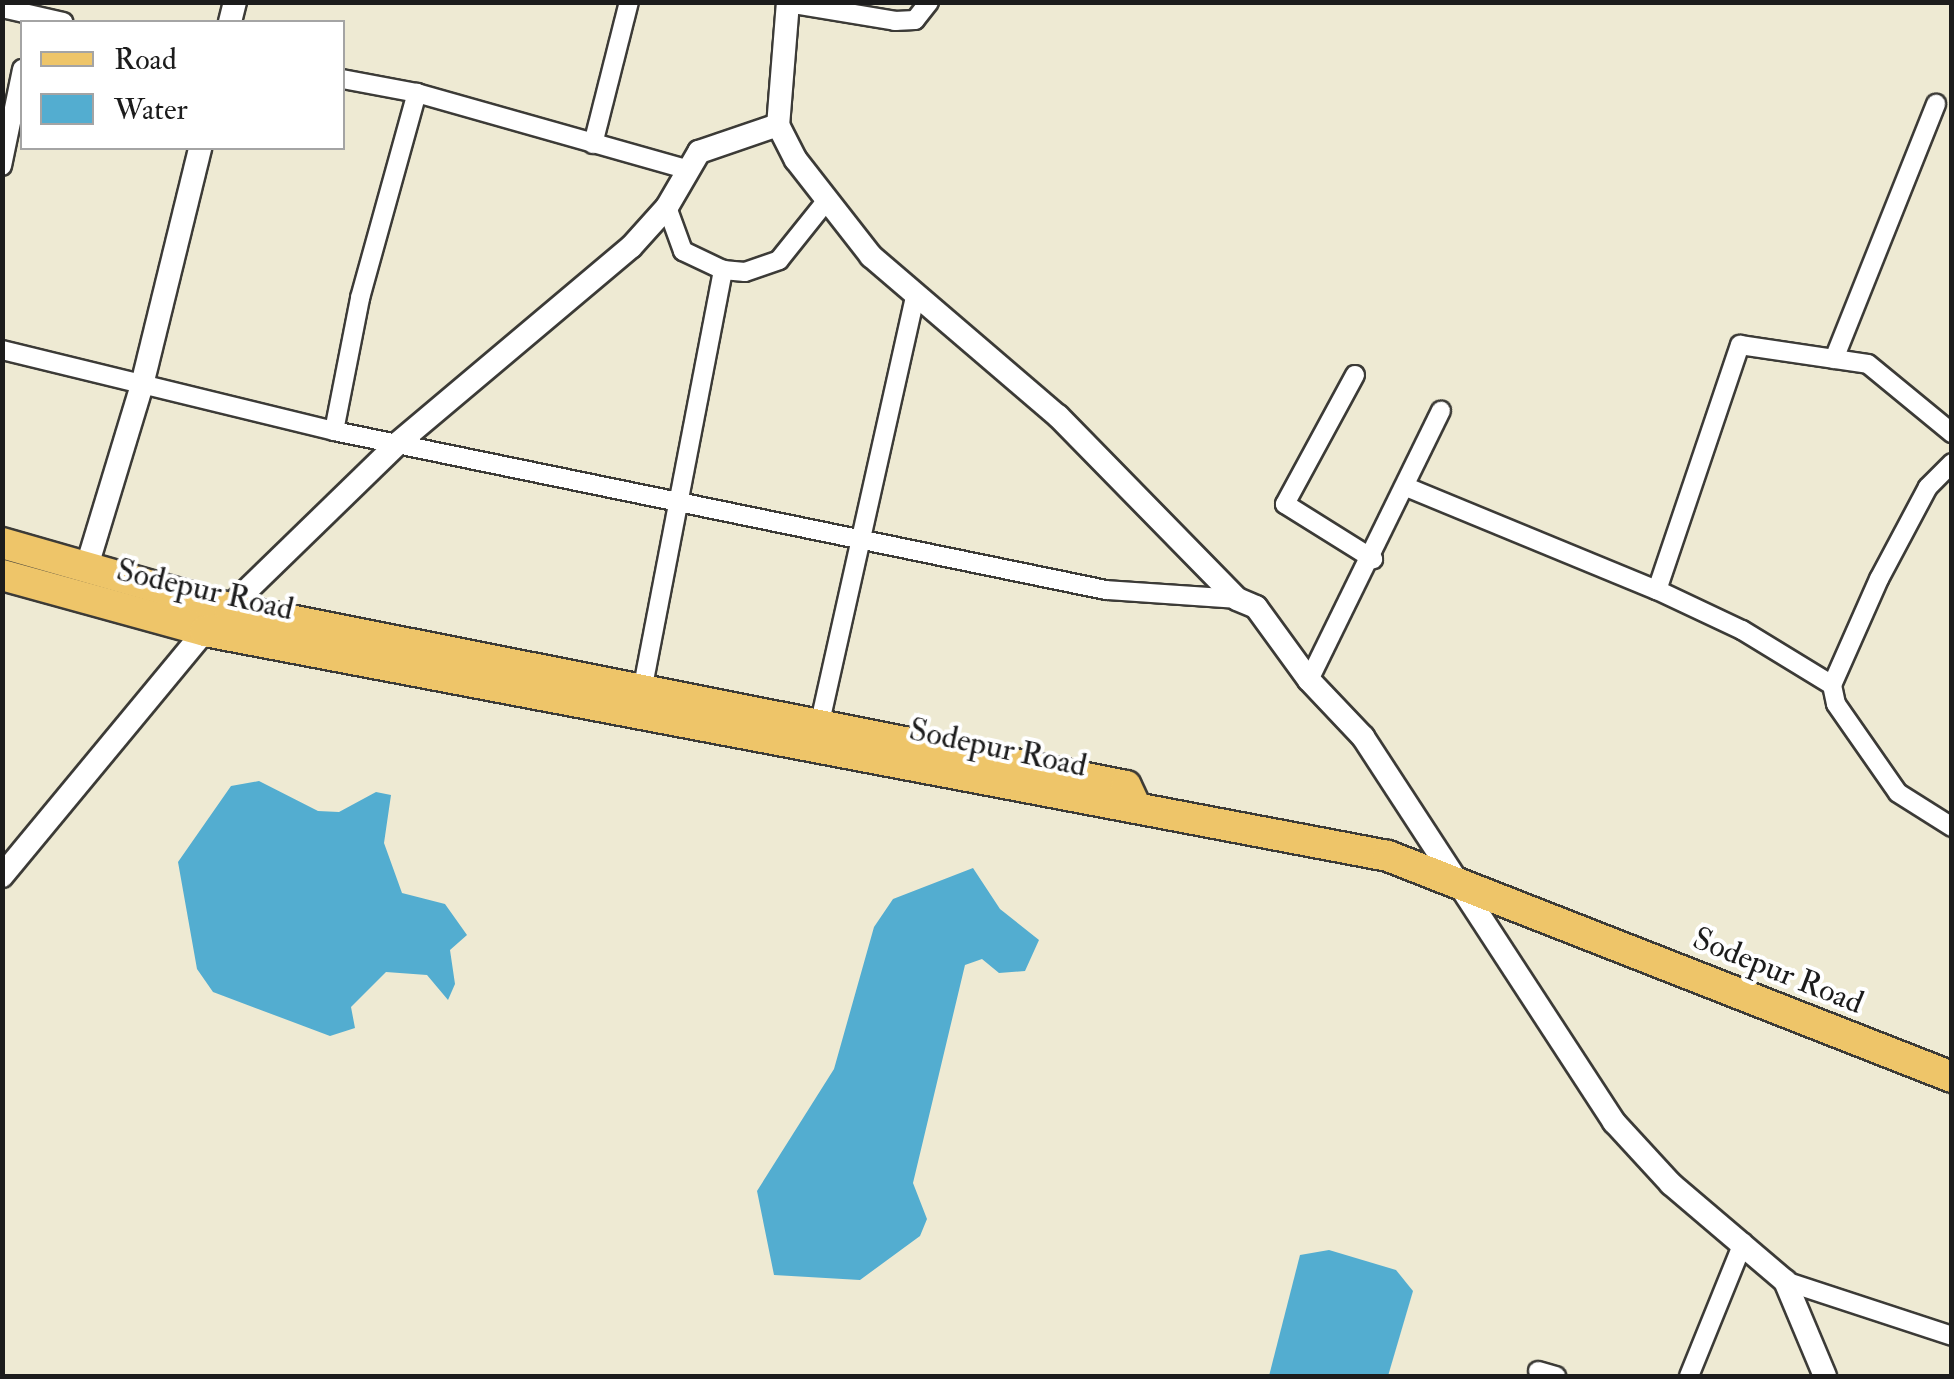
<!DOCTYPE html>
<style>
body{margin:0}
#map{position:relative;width:1954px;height:1379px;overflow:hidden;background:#eeead3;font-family:"IM FELL Double Pica",serif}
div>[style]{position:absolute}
.water>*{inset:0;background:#53add0}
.roads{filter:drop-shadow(2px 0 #3c3b37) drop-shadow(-2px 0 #3c3b37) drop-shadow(0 2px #3c3b37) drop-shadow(0 -2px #3c3b37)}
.minor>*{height:18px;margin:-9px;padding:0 9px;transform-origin:9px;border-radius:9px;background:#fff}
.tertiary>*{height:22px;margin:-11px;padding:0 11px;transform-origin:11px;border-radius:11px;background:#fff}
.primary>*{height:30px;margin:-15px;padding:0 15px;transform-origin:15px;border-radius:15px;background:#eec569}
span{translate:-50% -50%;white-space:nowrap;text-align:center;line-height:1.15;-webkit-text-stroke:8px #fff;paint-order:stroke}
.street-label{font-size:32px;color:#1c1c1c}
.frame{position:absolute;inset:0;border:5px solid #1c1c1c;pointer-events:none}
.legend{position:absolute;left:20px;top:20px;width:325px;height:130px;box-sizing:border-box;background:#fff;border:2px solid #a4a4a4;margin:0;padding:12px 18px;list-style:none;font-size:30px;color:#1c1c1c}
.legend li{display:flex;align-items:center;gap:20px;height:50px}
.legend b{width:50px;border:2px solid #a4a4a4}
</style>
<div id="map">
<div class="water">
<i style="clip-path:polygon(259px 781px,318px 811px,339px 812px,376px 792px,391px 795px,384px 843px,402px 893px,445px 904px,467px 935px,450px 950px,455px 984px,448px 1000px,427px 975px,386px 972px,351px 1007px,355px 1028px,330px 1036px,213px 992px,197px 969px,178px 862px,231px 786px)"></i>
<i style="clip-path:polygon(973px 868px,1000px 909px,1039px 940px,1025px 971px,999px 973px,982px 959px,965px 965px,913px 1183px,927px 1219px,920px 1236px,860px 1280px,774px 1275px,757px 1191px,834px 1069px,874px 927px,893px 899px)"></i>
<i style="clip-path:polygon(1329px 1250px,1396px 1270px,1413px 1291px,1388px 1376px,1269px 1376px,1300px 1255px)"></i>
</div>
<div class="roads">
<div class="minor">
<i style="left:788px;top:3px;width:109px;rotate:9.5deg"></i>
<i style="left:895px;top:21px;width:20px;rotate:-3deg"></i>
<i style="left:915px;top:20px;width:23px;rotate:-52deg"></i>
<i style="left:2px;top:8px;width:63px;rotate:12.9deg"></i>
<i style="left:417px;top:93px;width:283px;rotate:15.8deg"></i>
<i style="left:593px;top:144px;width:146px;rotate:-75.8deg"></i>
<i style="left:2px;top:166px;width:99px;rotate:-78.3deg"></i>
<i style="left:667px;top:207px;width:47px;rotate:70deg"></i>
<i style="left:683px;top:251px;width:44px;rotate:25.4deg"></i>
<i style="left:723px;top:270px;width:22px;rotate:5deg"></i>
<i style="left:745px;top:272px;width:36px;rotate:-19deg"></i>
<i style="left:779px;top:260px;width:77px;rotate:-51.3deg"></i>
<i style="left:2px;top:350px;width:342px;rotate:13.7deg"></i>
<i style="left:334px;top:431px;width:788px;rotate:11.64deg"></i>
<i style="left:1106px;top:590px;width:131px;rotate:3.9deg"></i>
<i style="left:1834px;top:359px;width:275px;rotate:-68.2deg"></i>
<i style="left:1355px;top:375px;width:147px;rotate:118.5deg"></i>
<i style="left:1285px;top:504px;width:104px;rotate:32deg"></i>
<i style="left:334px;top:431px;width:136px;rotate:-78.9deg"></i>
<i style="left:360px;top:298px;width:213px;rotate:-74.5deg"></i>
<i style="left:417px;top:93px;width:76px;rotate:-169.4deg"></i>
<i style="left:1952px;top:463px;width:34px;rotate:135deg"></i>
<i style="left:1928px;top:487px;width:104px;rotate:118deg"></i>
<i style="left:1879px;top:579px;width:116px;rotate:113.9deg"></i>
<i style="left:1832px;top:685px;width:19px;rotate:78deg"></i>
<i style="left:1836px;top:704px;width:108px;rotate:55.1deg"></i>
<i style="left:1898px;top:793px;width:64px;rotate:32.2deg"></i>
<i style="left:1409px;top:488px;width:268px;rotate:22.4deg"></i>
<i style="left:1657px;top:590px;width:94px;rotate:25.2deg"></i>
<i style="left:1742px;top:630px;width:105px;rotate:31.4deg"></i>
<i style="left:1657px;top:590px;width:259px;rotate:-71.3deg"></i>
<i style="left:1740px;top:345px;width:129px;rotate:8.4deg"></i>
<i style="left:1868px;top:364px;width:109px;rotate:39.4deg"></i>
<i style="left:1309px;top:680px;width:300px;rotate:-63.9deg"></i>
<i style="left:643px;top:686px;width:424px;rotate:-79.1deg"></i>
<i style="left:820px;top:722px;width:439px;rotate:-77.4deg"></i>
<i style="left:1785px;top:1281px;width:176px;rotate:18.2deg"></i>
<i style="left:1538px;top:1371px;width:19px;rotate:16deg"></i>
<i style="left:1689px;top:1376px;width:144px;rotate:-67.9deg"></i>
</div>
<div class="tertiary">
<i style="left:788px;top:2px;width:123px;rotate:94.6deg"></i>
<i style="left:778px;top:125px;width:39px;rotate:63deg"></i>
<i style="left:796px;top:160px;width:122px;rotate:52deg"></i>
<i style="left:871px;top:256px;width:246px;rotate:40.6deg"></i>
<i style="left:1058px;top:416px;width:256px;rotate:45.6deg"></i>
<i style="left:1237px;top:599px;width:21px;rotate:23deg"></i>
<i style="left:1256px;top:607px;width:90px;rotate:54deg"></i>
<i style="left:1309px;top:680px;width:79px;rotate:46.5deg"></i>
<i style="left:1363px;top:737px;width:460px;rotate:56.9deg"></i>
<i style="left:1614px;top:1122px;width:84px;rotate:47.4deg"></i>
<i style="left:1671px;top:1184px;width:150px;rotate:40.4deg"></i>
<i style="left:1785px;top:1281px;width:103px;rotate:67.2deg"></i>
<i style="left:230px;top:22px;width:21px;rotate:-76deg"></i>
<i style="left:87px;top:566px;width:189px;rotate:-73.1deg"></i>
<i style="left:142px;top:385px;width:244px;rotate:-76.2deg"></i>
<i style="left:2px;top:876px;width:318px;rotate:-50.4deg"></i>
<i style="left:205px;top:631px;width:269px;rotate:-44.2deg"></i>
<i style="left:398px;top:443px;width:304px;rotate:-40.1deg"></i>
<i style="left:631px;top:247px;width:54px;rotate:-48deg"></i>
<i style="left:667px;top:207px;width:64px;rotate:-59.8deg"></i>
<i style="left:699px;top:152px;width:83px;rotate:-18.9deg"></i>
</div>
<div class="primary">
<i style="left:2px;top:543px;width:236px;rotate:16deg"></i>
<i style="left:229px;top:608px;width:914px;rotate:11.22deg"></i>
<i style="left:1126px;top:786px;width:21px;rotate:65deg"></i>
<i style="left:2px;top:575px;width:211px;rotate:15.4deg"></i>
<i style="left:205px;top:631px;width:1204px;rotate:10.77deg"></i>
<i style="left:1388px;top:856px;width:606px;rotate:21.4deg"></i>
</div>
</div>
<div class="street-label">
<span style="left:205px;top:590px;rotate:13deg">Sodepur Road</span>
<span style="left:998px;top:748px;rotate:12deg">Sodepur Road</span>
<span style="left:1778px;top:971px;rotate:22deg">Sodepur Road</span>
</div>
<div class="frame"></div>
<ul class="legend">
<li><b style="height:12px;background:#eec569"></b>Road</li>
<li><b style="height:28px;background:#53add0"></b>Water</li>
</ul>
</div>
